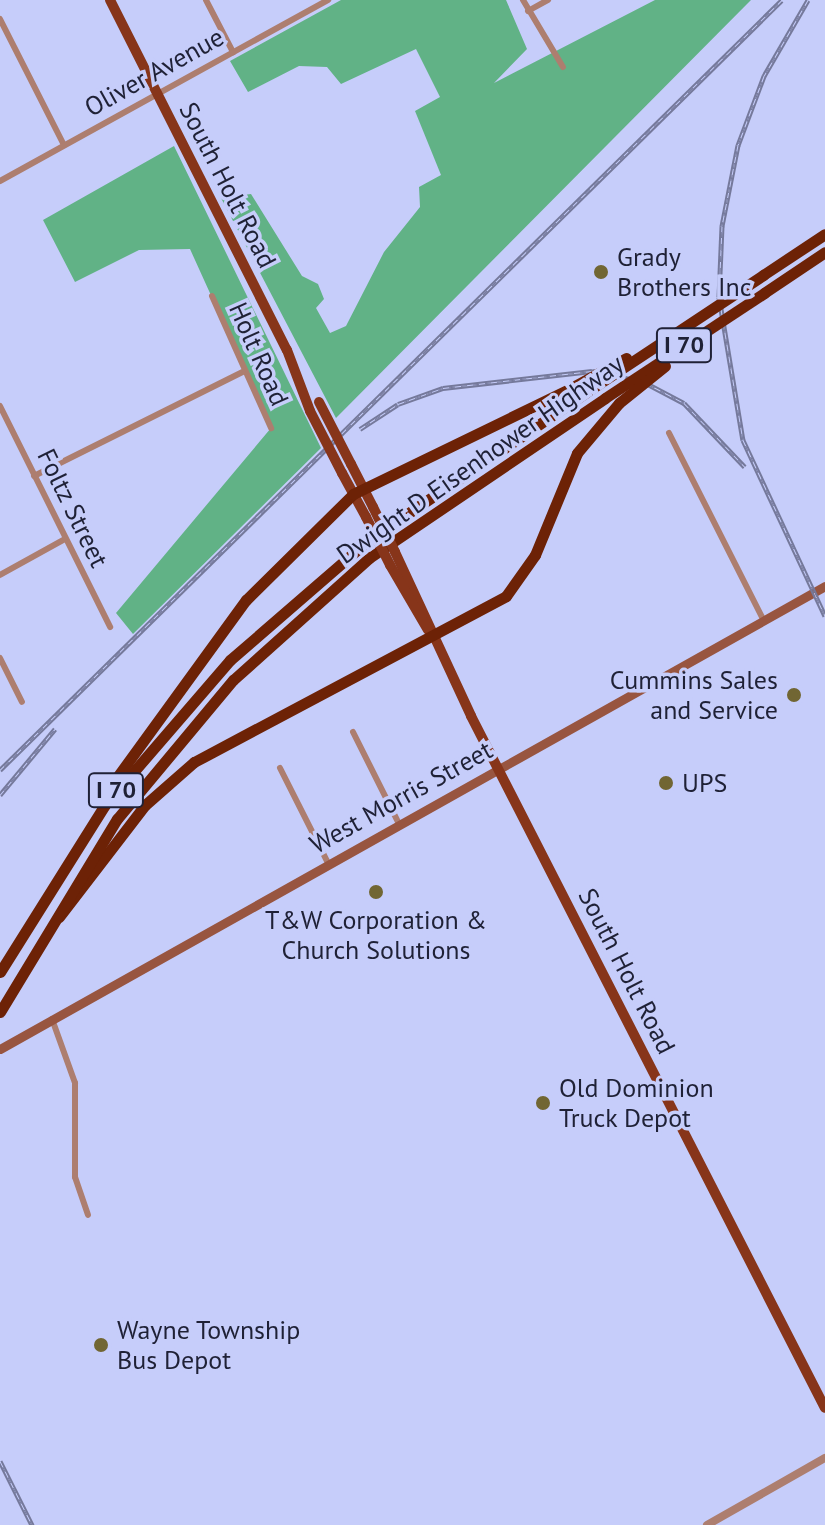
<!DOCTYPE html>
<style>
body{margin:0}
#map{position:relative;width:825px;height:1525px;overflow:hidden;background:#c6cdfa;font-family:"PT Sans",sans-serif}
div>[style]{position:absolute}
.green>*{inset:0;background:#61b286}
.minor>*{height:6px;margin:-3px;padding:0 3px;transform-origin:3px;border-radius:3px;background:#ad7e6f}
.tertiary>*{height:8px;margin:-4px;padding:0 4px;transform-origin:4px;border-radius:4px;background:#ad7e6f}
.secondary>*{height:9px;margin:-4.5px;padding:0 4.5px;transform-origin:4.5px;border-radius:4.5px;background:#985540}
.primary>*{height:10px;margin:-5px;padding:0 5px;transform-origin:5px;border-radius:5px;background:#87351a}
.motorway>*{height:11px;margin:-5.5px;padding:0 5.5px;transform-origin:5.5px;border-radius:5.5px;background:#6d2206}
.rail>*{height:5px;margin-top:-2.5px;transform-origin:0;background:repeating-linear-gradient(90deg,#c6cdfa 0 6px,#75799b 0 12px);box-sizing:border-box;border-block:2px solid #75799b}
.primary-bridge>*{height:10px;margin:-5px;padding:0 5px;transform-origin:5px;border-radius:5px;background:#87351a}
.motorway-bridge>*{height:11px;margin:-5.5px;padding:0 5.5px;transform-origin:5.5px;border-radius:5.5px;background:#6d2206}
.dots>*{width:22px;height:22px;translate:-50% -50%;box-sizing:border-box;border:4px solid #c6cdfa;border-radius:50%}
span{translate:-50% -50%;white-space:nowrap;text-align:center;line-height:1.15;-webkit-text-stroke:7px #c6cdfa;paint-order:stroke}
.shield-label span{padding:2px 6px;background:#c6cdfa;border:2px solid;border-radius:6px;-webkit-text-stroke-width:0}
.shield-label{font-size:24px;color:#1f2136;font-weight:700}
.street-label{font-size:26px;color:#1f2136}
.poi-label{font-size:26px;color:#1f2136}
.left{translate:0 -50%;text-align:left}
.right{translate:-100% -50%;text-align:right}
</style>
<div id="map">
<div class="green">
<i style="clip-path:polygon(341px 0,506px 0,527px 49px,494px 83px,655px 0,751px 0,336px 418px,221px 198px,251px 194px,302px 276px,318px 284px,324px 299px,316px 308px,330px 333px,346px 326px,384px 252px,420px 207px,419px 187px,441px 175px,415px 111px,440px 97px,416px 49px,341px 84px,327px 67px,299px 66px,248px 92px,230px 61px)"></i>
<i style="clip-path:polygon(174px 146px,321px 448px,133px 634px,116px 613px,271px 428px,190px 249px,139px 250px,75px 282px,43px 220px)"></i>
</div>
<div class="minor">
<i style="left:206px;top:0;width:59px;rotate:62.6deg"></i>
<i style="left:523px;top:0;width:78px;rotate:59.2deg"></i>
<i style="left:528px;top:11px;width:23px;rotate:-29deg"></i>
<i style="left:0;top:19px;width:141px;rotate:63.1deg"></i>
<i style="left:0;top:181px;width:375px;rotate:-28.9deg"></i>
<i style="left:212px;top:296px;width:145px;rotate:65.9deg"></i>
<i style="left:0;top:406px;width:247px;rotate:63.5deg"></i>
<i style="left:669px;top:433px;width:208px;rotate:63.2deg"></i>
<i style="left:34px;top:476px;width:233px;rotate:-26.5deg"></i>
<i style="left:0;top:575px;width:74px;rotate:-29deg"></i>
<i style="left:0;top:658px;width:49px;rotate:63.4deg"></i>
<i style="left:353px;top:732px;width:103px;rotate:63.4deg"></i>
<i style="left:280px;top:768px;width:106px;rotate:63.2deg"></i>
<i style="left:52px;top:1019px;width:68px;rotate:70.2deg"></i>
<i style="left:75px;top:1083px;width:94px;rotate:90deg"></i>
<i style="left:75px;top:1177px;width:40px;rotate:71.1deg"></i>
</div>
<div class="tertiary">
<i style="left:707px;top:1525px;width:136px;rotate:-29.6deg"></i>
</div>
<div class="secondary">
<i style="left:0;top:1049px;width:946px;rotate:-29.3deg"></i>
</div>
<div class="primary">
<i style="left:110px;top:0;width:392px;rotate:63.2deg"></i>
<i style="left:287px;top:350px;width:65px;rotate:69.3deg"></i>
<i style="left:351px;top:464px;width:48px;rotate:62.9deg"></i>
<i style="left:342px;top:473px;width:50px;rotate:61.4deg"></i>
<i style="left:395px;top:552px;width:181px;rotate:65.1deg"></i>
<i style="left:471px;top:716px;width:777px;rotate:62.91deg"></i>
<i style="left:390px;top:565px;width:75px;rotate:59.7deg"></i>
</div>
<div class="motorway">
<i style="left:763px;top:275px;width:74px;rotate:-33.5deg"></i>
<i style="left:764px;top:293px;width:73px;rotate:-33.9deg"></i>
<i style="left:99px;top:802px;width:250px;rotate:-54deg"></i>
<i style="left:246px;top:600px;width:151px;rotate:-44.7deg"></i>
<i style="left:353px;top:494px;width:240px;rotate:-25.9deg"></i>
<i style="left:59px;top:917px;width:141px;rotate:-52.5deg"></i>
<i style="left:145px;top:805px;width:65px;rotate:-41.3deg"></i>
<i style="left:194px;top:762px;width:353px;rotate:-28deg"></i>
<i style="left:506px;top:596px;width:50px;rotate:-54.7deg"></i>
<i style="left:535px;top:555px;width:110px;rotate:-67.6deg"></i>
<i style="left:577px;top:453px;width:65px;rotate:-50deg"></i>
<i style="left:0;top:972px;width:196px;rotate:-57.9deg"></i>
<i style="left:104px;top:806px;width:193px;rotate:-49.2deg"></i>
<i style="left:230px;top:660px;width:180px;rotate:-40.9deg"></i>
<i style="left:366px;top:542px;width:265px;rotate:-34.2deg"></i>
<i style="left:0;top:1012px;width:226px;rotate:-58.8deg"></i>
<i style="left:117px;top:819px;width:181px;rotate:-50.2deg"></i>
<i style="left:233px;top:680px;width:183px;rotate:-41.9deg"></i>
<i style="left:369px;top:558px;width:285px;rotate:-34.1deg"></i>
</div>
<div class="rail">
<i style="left:808px;top:0;width:88px;rotate:120.1deg"></i>
<i style="left:764px;top:76px;width:74px;rotate:110.6deg"></i>
<i style="left:738px;top:145px;width:83px;rotate:101.2deg"></i>
<i style="left:722px;top:226px;width:71px;rotate:92.4deg"></i>
<i style="left:719px;top:297px;width:145px;rotate:80.5deg"></i>
<i style="left:743px;top:440px;width:194px;rotate:65deg"></i>
<i style="left:360px;top:429px;width:45px;rotate:-33.3deg"></i>
<i style="left:398px;top:404px;width:48px;rotate:-19.6deg"></i>
<i style="left:443px;top:388px;width:150px;rotate:-6.5deg"></i>
<i style="left:592px;top:371px;width:53px;rotate:11.9deg"></i>
<i style="left:644px;top:382px;width:45px;rotate:27.7deg"></i>
<i style="left:684px;top:403px;width:88px;rotate:46.4deg"></i>
<i style="left:0;top:770px;width:1097px;rotate:-44.56deg"></i>
<i style="left:0;top:795px;width:86px;rotate:-50.2deg"></i>
<i style="left:0;top:1461px;width:72px;rotate:63.4deg"></i>
</div>
<div class="primary-bridge">
<i style="left:319px;top:402px;width:70px;rotate:62.7deg"></i>
<i style="left:310px;top:411px;width:70px;rotate:62.7deg"></i>
<i style="left:373px;top:507px;width:50px;rotate:63.9deg"></i>
<i style="left:366px;top:517px;width:54px;rotate:63.4deg"></i>
</div>
<div class="motorway-bridge">
<i style="left:569px;top:389px;width:65px;rotate:-28.5deg"></i>
<i style="left:585px;top:393px;width:214px;rotate:-33.5deg"></i>
<i style="left:605px;top:398px;width:191px;rotate:-33.4deg"></i>
<i style="left:619px;top:403px;width:59px;rotate:-38.8deg"></i>
</div>
<div class="dots">
<i style="left:601px;top:272px;background:#716633"></i>
<i style="left:794px;top:695px;background:#716633"></i>
<i style="left:666px;top:783px;background:#716633"></i>
<i style="left:376px;top:892px;background:#716633"></i>
<i style="left:543px;top:1103px;background:#716633"></i>
<i style="left:101px;top:1345px;background:#716633"></i>
</div>
<div class="shield-label">
<span style="left:684px;top:345px">I 70</span>
<span style="left:116px;top:790px">I 70</span>
</div>
<div class="street-label">
<span style="left:154px;top:72px;rotate:-29deg">Oliver Avenue</span>
<span style="left:228px;top:185px;rotate:63deg">South Holt Road</span>
<span style="left:259px;top:354px;rotate:66deg">Holt Road</span>
<span style="left:480px;top:459px;rotate:-35deg">Dwight D Eisenhower Highway</span>
<span style="left:73px;top:508px;rotate:64deg">Foltz Street</span>
<span style="left:401px;top:797px;rotate:-29deg">West Morris Street</span>
<span style="left:627px;top:971px;rotate:63deg">South Holt Road</span>
</div>
<div class="poi-label">
<span class="left" style="left:617px;top:272px">Grady<br>Brothers Inc</span>
<span class="right" style="left:778px;top:695px">Cummins Sales<br>and Service</span>
<span class="left" style="left:682px;top:783px">UPS</span>
<span style="left:376px;top:935px">T&amp;W Corporation &amp;<br>Church Solutions</span>
<span class="left" style="left:559px;top:1103px">Old Dominion<br>Truck Depot</span>
<span class="left" style="left:117px;top:1345px">Wayne Township<br>Bus Depot</span>
</div>
</div>
